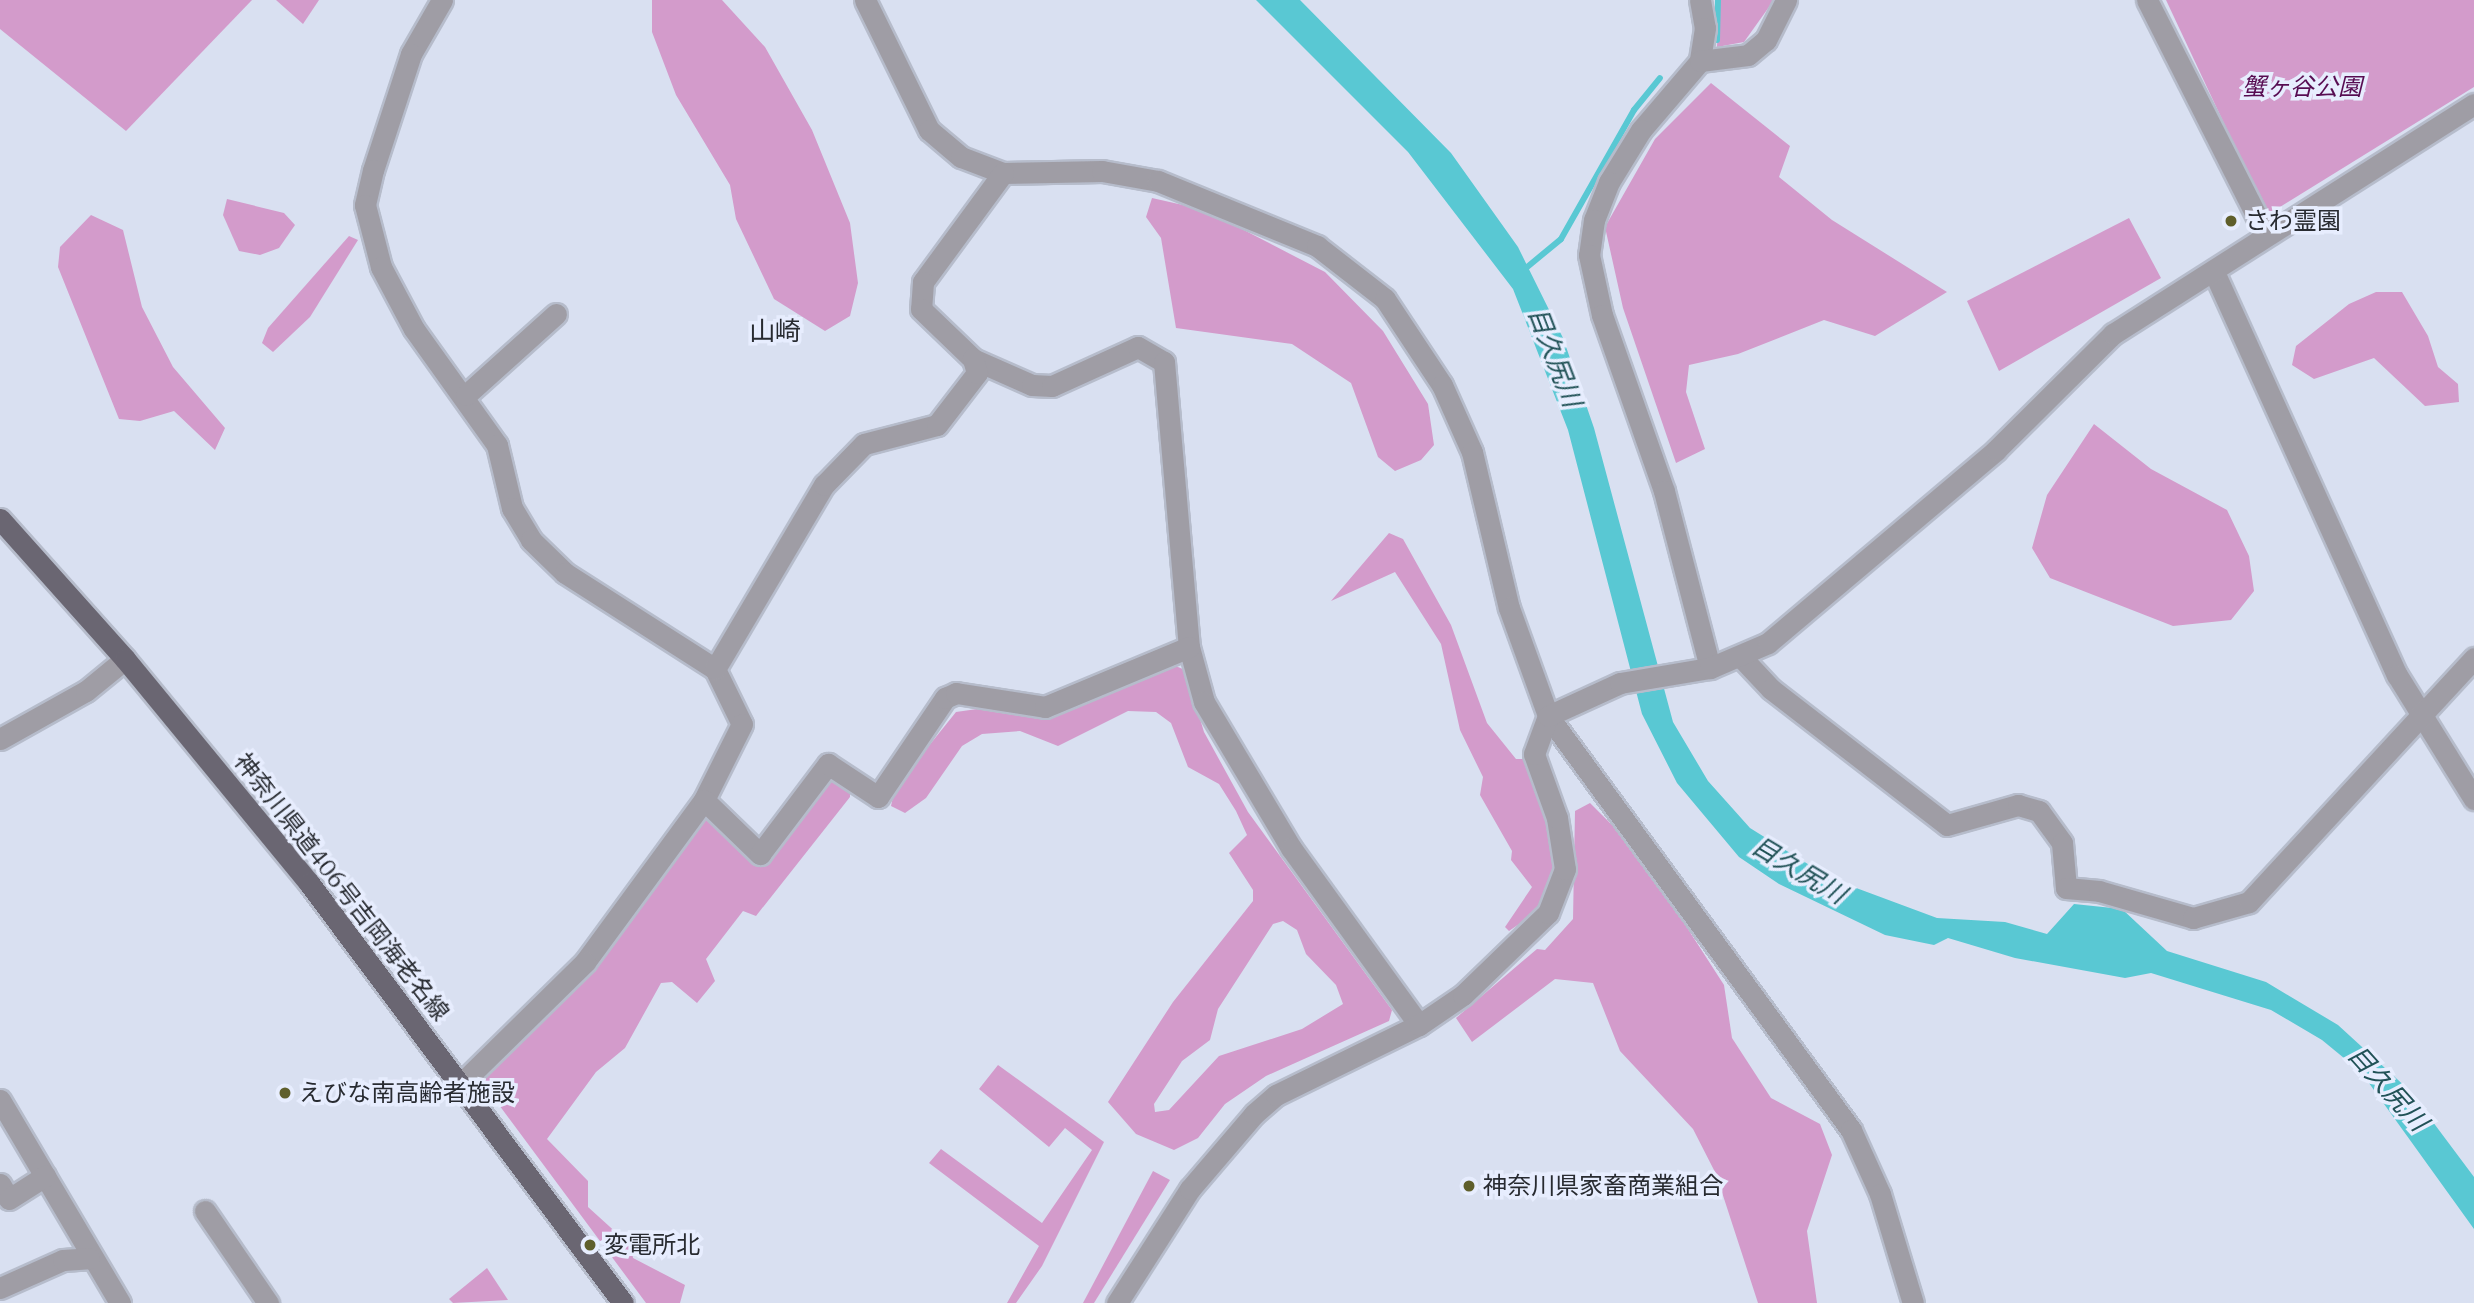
<!DOCTYPE html>
<meta charset="utf-8">
<style>
body{margin:0}
#map{position:relative;width:2474px;height:1303px;overflow:hidden;background:#d9e0f1;font-family:"IBM Plex Serif","Noto Sans JP",serif}
div>[style]{position:absolute}
.green>*{inset:0;background:#d39bcb}
.water>*{inset:0;background:#59c8d3}
.stream>*{height:6px;margin:-3px;padding:0 3px;transform-origin:3px;border-radius:3px;background:#59c8d3}
.roads{filter:drop-shadow(2px 0 #b6bccb) drop-shadow(-2px 0 #b6bccb) drop-shadow(0 2px #b6bccb) drop-shadow(0 -2px #b6bccb)}
.minor>*{height:21px;margin:-10.5px;padding:0 10.5px;transform-origin:10.5px;border-radius:10.5px;background:#9f9da5}
.major>*{height:21px;margin:-10.5px;padding:0 10.5px;transform-origin:10.5px;border-radius:10.5px;background:#6a6672}
.dots>*{width:19px;height:19px;translate:-50% -50%;box-sizing:border-box;border:4px solid #e7edfe;border-radius:50%}
span{translate:-50% -50%;white-space:nowrap;text-align:center;line-height:1.15;-webkit-text-stroke:7px #e7edfe;paint-order:stroke}
.park-label{font-size:24px;color:#570c52;font-style:italic}
.poi-label{font-size:24px;color:#282b31}
.left{translate:0 -50%;text-align:left}
.street-label{font-size:24px;color:#282b31}
.neighbourhood-label{font-size:26px;color:#282b31}
.water-label{font-size:26px;color:#215257;font-style:italic}
</style>
<div id="map">
<div class="green">
<i style="clip-path:polygon(0 0,252px 0,126px 131px,0 29px)"></i>
<i style="clip-path:polygon(276px 0,319px 0,303px 24px)"></i>
<i style="clip-path:polygon(652px 0,722px 0,765px 47px,812px 130px,850px 223px,858px 283px,850px 316px,825px 331px,774px 299px,736px 219px,730px 185px,676px 95px,652px 32px)"></i>
<i style="clip-path:polygon(1719px 0,1774px 0,1744px 42px,1717px 47px)"></i>
<i style="clip-path:polygon(2166px 0,2474px 0,2474px 87px,2267px 215px)"></i>
<i style="clip-path:polygon(1711px 83px,1790px 146px,1779px 177px,1832px 220px,1947px 292px,1875px 336px,1824px 320px,1738px 354px,1689px 365px,1686px 392px,1705px 449px,1676px 463px,1623px 308px,1605px 227px,1655px 139px)"></i>
<i style="clip-path:polygon(1152px 198px,1205px 210px,1325px 272px,1383px 331px,1428px 404px,1434px 445px,1421px 460px,1395px 471px,1378px 457px,1351px 383px,1292px 344px,1176px 328px,1161px 238px,1146px 217px)"></i>
<i style="clip-path:polygon(227px 199px,284px 213px,295px 225px,279px 248px,260px 255px,239px 251px,223px 215px)"></i>
<i style="clip-path:polygon(91px 215px,123px 230px,142px 307px,173px 367px,225px 428px,215px 450px,174px 411px,140px 421px,119px 419px,58px 267px,60px 247px)"></i>
<i style="clip-path:polygon(2129px 218px,2161px 278px,1999px 371px,1967px 301px)"></i>
<i style="clip-path:polygon(349px 236px,358px 240px,310px 317px,273px 352px,262px 343px,268px 328px)"></i>
<i style="clip-path:polygon(2376px 292px,2402px 292px,2428px 336px,2438px 367px,2458px 384px,2459px 402px,2425px 406px,2374px 358px,2314px 379px,2292px 365px,2296px 346px,2349px 304px)"></i>
<i style="clip-path:polygon(2094px 424px,2151px 469px,2227px 510px,2249px 556px,2254px 591px,2231px 620px,2173px 626px,2050px 578px,2032px 548px,2047px 495px)"></i>
<i style="clip-path:polygon(1389px 533px,1403px 539px,1451px 625px,1487px 723px,1516px 759px,1528px 759px,1549px 820px,1558px 863px,1544px 907px,1509px 931px,1505px 927px,1532px 887px,1511px 860px,1512px 851px,1480px 795px,1483px 777px,1460px 730px,1441px 644px,1395px 572px,1331px 601px)"></i>
<i style="clip-path:polygon(evenodd,1171px 664px,1185px 670px,1204px 732px,1248px 812px,1392px 1010px,1389px 1021px,1266px 1076px,1225px 1104px,1198px 1138px,1174px 1150px,1136px 1134px,1108px 1102px,1173px 1002px,1253px 901px,1253px 890px,1229px 853px,1247px 835px,1236px 811px,1219px 784px,1188px 767px,1171px 723px,1156px 712px,1128px 711px,1058px 746px,1020px 731px,982px 734px,962px 746px,926px 798px,905px 813px,891px 806px,895px 788px,956px 712px,977px 709px,1047px 720px,1171px 664px,1283px 921px,1297px 930px,1306px 954px,1336px 985px,1343px 1004px,1302px 1029px,1219px 1056px,1169px 1110px,1155px 1112px,1154px 1104px,1182px 1061px,1210px 1040px,1218px 1009px,1273px 924px,1283px 921px)"></i>
<i style="clip-path:polygon(832px 775px,850px 788px,850px 797px,756px 916px,743px 911px,706px 959px,715px 981px,697px 1003px,672px 982px,661px 983px,625px 1048px,596px 1072px,547px 1139px,588px 1181px,588px 1207px,631px 1246px,633px 1258px,685px 1285px,680px 1303px,646px 1303px,482px 1082px,594px 969px,696px 815px,709px 815px,759px 864px)"></i>
<i style="clip-path:polygon(1590px 803px,1637px 850px,1724px 985px,1732px 1038px,1771px 1098px,1820px 1124px,1832px 1155px,1807px 1231px,1817px 1303px,1758px 1303px,1716px 1174px,1693px 1129px,1620px 1051px,1593px 983px,1555px 979px,1472px 1042px,1456px 1018px,1537px 949px,1545px 950px,1573px 919px,1575px 811px)"></i>
<i style="clip-path:polygon(998px 1065px,1104px 1142px,1042px 1266px,1016px 1303px,1007px 1303px,1039px 1246px,929px 1163px,941px 1149px,1042px 1223px,1092px 1150px,1065px 1128px,1049px 1147px,979px 1089px)"></i>
<i style="clip-path:polygon(1153px 1171px,1170px 1180px,1094px 1303px,1083px 1303px)"></i>
<i style="clip-path:polygon(487px 1268px,508px 1300px,453px 1303px,449px 1299px)"></i>
</div>
<div class="water">
<i style="clip-path:polygon(1256px 0,1300px 0,1451px 153px,1518px 247px,1563px 338px,1594px 428px,1673px 722px,1708px 781px,1750px 828px,1832px 879px,1937px 918px,2005px 922px,2047px 934px,2074px 904px,2122px 909px,2167px 951px,2266px 982px,2338px 1025px,2409px 1090px,2474px 1177px,2474px 1229px,2361px 1072px,2322px 1040px,2271px 1010px,2151px 973px,2125px 978px,2015px 958px,1948px 938px,1934px 945px,1885px 935px,1779px 884px,1739px 857px,1677px 783px,1642px 714px,1568px 430px,1513px 289px,1408px 152px)"></i>
</div>
<div class="stream">
<i style="left:1717px;top:40px;width:40px;rotate:-88.6deg"></i>
<i style="left:1526px;top:268px;width:45px;rotate:-39.6deg"></i>
<i style="left:1561px;top:239px;width:148px;rotate:-60.5deg"></i>
<i style="left:1634px;top:110px;width:41px;rotate:-50.9deg"></i>
</div>
<div class="roads">
<div class="minor">
<i style="left:442px;top:0;width:62px;rotate:119.9deg"></i>
<i style="left:411px;top:54px;width:122px;rotate:108.1deg"></i>
<i style="left:373px;top:170px;width:36px;rotate:103deg"></i>
<i style="left:365px;top:205px;width:64px;rotate:75.5deg"></i>
<i style="left:381px;top:267px;width:70px;rotate:62deg"></i>
<i style="left:414px;top:329px;width:143px;rotate:54.4deg"></i>
<i style="left:497px;top:445px;width:65px;rotate:76.6deg"></i>
<i style="left:512px;top:508px;width:37px;rotate:59deg"></i>
<i style="left:531px;top:540px;width:47px;rotate:44.1deg"></i>
<i style="left:565px;top:573px;width:178px;rotate:32.6deg"></i>
<i style="left:715px;top:669px;width:61px;rotate:63.9deg"></i>
<i style="left:742px;top:724px;width:85px;rotate:116.6deg"></i>
<i style="left:704px;top:800px;width:201px;rotate:126.3deg"></i>
<i style="left:585px;top:962px;width:174px;rotate:135.5deg"></i>
<i style="left:865px;top:0;width:145px;rotate:63.8deg"></i>
<i style="left:929px;top:130px;width:42px;rotate:40.2deg"></i>
<i style="left:961px;top:157px;width:45px;rotate:20.9deg"></i>
<i style="left:1003px;top:173px;width:99px;rotate:-1.2deg"></i>
<i style="left:1102px;top:171px;width:57px;rotate:10.1deg"></i>
<i style="left:1158px;top:181px;width:172px;rotate:22.2deg"></i>
<i style="left:1317px;top:246px;width:86px;rotate:37.9deg"></i>
<i style="left:1385px;top:299px;width:103px;rotate:56.5deg"></i>
<i style="left:1442px;top:385px;width:73px;rotate:65.9deg"></i>
<i style="left:1472px;top:452px;width:160px;rotate:76.7deg"></i>
<i style="left:1509px;top:608px;width:115px;rotate:70.1deg"></i>
<i style="left:1548px;top:716px;width:513px;rotate:53.8deg"></i>
<i style="left:1851px;top:1130px;width:70px;rotate:65.6deg"></i>
<i style="left:1880px;top:1194px;width:114px;rotate:73.2deg"></i>
<i style="left:1700px;top:0;width:28px;rotate:80deg"></i>
<i style="left:1705px;top:28px;width:33px;rotate:99deg"></i>
<i style="left:1700px;top:61px;width:91px;rotate:130.5deg"></i>
<i style="left:1641px;top:130px;width:61px;rotate:121.6deg"></i>
<i style="left:1609px;top:182px;width:41px;rotate:111.5deg"></i>
<i style="left:1594px;top:220px;width:35px;rotate:98deg"></i>
<i style="left:1589px;top:255px;width:61px;rotate:77.8deg"></i>
<i style="left:1602px;top:315px;width:187px;rotate:70.6deg"></i>
<i style="left:1664px;top:491px;width:183px;rotate:75.4deg"></i>
<i style="left:2147px;top:0;width:263px;rotate:63.1deg"></i>
<i style="left:1700px;top:61px;width:48px;rotate:-7.1deg"></i>
<i style="left:1748px;top:55px;width:23px;rotate:-40deg"></i>
<i style="left:1766px;top:40px;width:45px;rotate:-63.4deg"></i>
<i style="left:1003px;top:173px;width:135px;rotate:126.3deg"></i>
<i style="left:923px;top:282px;width:27px;rotate:94deg"></i>
<i style="left:921px;top:309px;width:72px;rotate:43.9deg"></i>
<i style="left:973px;top:359px;width:64px;rotate:23.8deg"></i>
<i style="left:1032px;top:385px;width:20px;rotate:3deg"></i>
<i style="left:1052px;top:386px;width:94px;rotate:-24.4deg"></i>
<i style="left:1138px;top:347px;width:30px;rotate:30deg"></i>
<i style="left:1164px;top:362px;width:286px;rotate:85deg"></i>
<i style="left:1189px;top:647px;width:57px;rotate:74.7deg"></i>
<i style="left:1204px;top:702px;width:170px;rotate:59.2deg"></i>
<i style="left:1291px;top:848px;width:218px;rotate:54.1deg"></i>
<i style="left:2214px;top:272px;width:443px;rotate:65.6deg"></i>
<i style="left:2397px;top:675px;width:146px;rotate:58.2deg"></i>
<i style="left:466px;top:395px;width:121px;rotate:-42deg"></i>
<i style="left:1741px;top:657px;width:44px;rotate:46.8deg"></i>
<i style="left:1771px;top:689px;width:222px;rotate:37.7deg"></i>
<i style="left:1947px;top:825px;width:74px;rotate:-15.7deg"></i>
<i style="left:2018px;top:805px;width:22px;rotate:16deg"></i>
<i style="left:2039px;top:811px;width:39px;rotate:54deg"></i>
<i style="left:2062px;top:843px;width:45px;rotate:84.9deg"></i>
<i style="left:2066px;top:888px;width:33px;rotate:5deg"></i>
<i style="left:2099px;top:891px;width:98px;rotate:16deg"></i>
<i style="left:2193px;top:918px;width:58px;rotate:-15.9deg"></i>
<i style="left:2249px;top:902px;width:332px;rotate:-47.3deg"></i>
<i style="left:715px;top:669px;width:214px;rotate:-59.4deg"></i>
<i style="left:824px;top:485px;width:57px;rotate:-45.7deg"></i>
<i style="left:864px;top:444px;width:75px;rotate:-14.6deg"></i>
<i style="left:937px;top:425px;width:66px;rotate:-52.4deg"></i>
<i style="left:977px;top:373px;width:15px;rotate:-106deg"></i>
<i style="left:0;top:739px;width:98px;rotate:-29.2deg"></i>
<i style="left:86px;top:691px;width:50px;rotate:-39.4deg"></i>
<i style="left:704px;top:800px;width:78px;rotate:44deg"></i>
<i style="left:760px;top:854px;width:113px;rotate:-52.9deg"></i>
<i style="left:828px;top:764px;width:60px;rotate:33.4deg"></i>
<i style="left:878px;top:797px;width:120px;rotate:-55.9deg"></i>
<i style="left:945px;top:698px;width:12px;rotate:-24deg"></i>
<i style="left:956px;top:693px;width:90px;rotate:8.9deg"></i>
<i style="left:1045px;top:707px;width:156px;rotate:-22.6deg"></i>
<i style="left:0;top:1100px;width:236px;rotate:59.4deg"></i>
<i style="left:0;top:1184px;width:17px;rotate:59deg"></i>
<i style="left:9px;top:1199px;width:43px;rotate:-32.6deg"></i>
<i style="left:205px;top:1211px;width:112px;rotate:55.6deg"></i>
<i style="left:0;top:1288px;width:69px;rotate:-24deg"></i>
<i style="left:63px;top:1260px;width:26px;rotate:-4deg"></i>
<i style="left:1117px;top:1303px;width:135px;rotate:-57.4deg"></i>
<i style="left:1190px;top:1189px;width:99px;rotate:-49.5deg"></i>
<i style="left:1254px;top:1114px;width:29px;rotate:-41deg"></i>
<i style="left:1276px;top:1095px;width:159px;rotate:-26.1deg"></i>
<i style="left:1419px;top:1025px;width:53px;rotate:-34.3deg"></i>
<i style="left:1463px;top:995px;width:118px;rotate:-44deg"></i>
<i style="left:1548px;top:913px;width:47px;rotate:-68.9deg"></i>
<i style="left:1565px;top:869px;width:52px;rotate:-98.9deg"></i>
<i style="left:1557px;top:818px;width:68px;rotate:-109.8deg"></i>
<i style="left:1534px;top:754px;width:40px;rotate:-69.8deg"></i>
<i style="left:1548px;top:716px;width:79px;rotate:-24.6deg"></i>
<i style="left:1620px;top:683px;width:91px;rotate:-9.5deg"></i>
<i style="left:1710px;top:668px;width:63px;rotate:-23.3deg"></i>
<i style="left:1768px;top:643px;width:299px;rotate:-40.2deg"></i>
<i style="left:1996px;top:450px;width:165px;rotate:-44.8deg"></i>
<i style="left:2113px;top:334px;width:428px;rotate:-32.5deg"></i>
</div>
<div class="major">
<i style="left:0;top:519px;width:188px;rotate:48.2deg"></i>
<i style="left:125px;top:659px;width:290px;rotate:50.6deg"></i>
<i style="left:309px;top:883px;width:524px;rotate:53.22deg"></i>
</div>
</div>
<div class="dots">
<i style="left:2231px;top:221px;background:#5f5f2c"></i>
<i style="left:285px;top:1093px;background:#5f5f2c"></i>
<i style="left:1469px;top:1186px;background:#5f5f2c"></i>
<i style="left:590px;top:1245px;background:#5f5f2c"></i>
</div>
<div class="park-label">
<span style="left:2302px;top:87px">蟹ヶ谷公園</span>
</div>
<div class="poi-label">
<span class="left" style="left:2245px;top:221px">さわ霊園</span>
<span class="left" style="left:299px;top:1093px">えびな南高齢者施設</span>
<span class="left" style="left:1483px;top:1186px">神奈川県家畜商業組合</span>
<span class="left" style="left:604px;top:1245px">変電所北</span>
</div>
<div class="street-label">
<span style="left:342px;top:887px;rotate:52deg">神奈川県道406号吉岡海老名線</span>
</div>
<div class="neighbourhood-label">
<span style="left:775px;top:331px">山崎</span>
</div>
<div class="water-label">
<span style="left:1555px;top:357px;rotate:69deg">目久尻川</span>
<span style="left:1799px;top:870px;rotate:31deg">目久尻川</span>
<span style="left:2388px;top:1088px;rotate:48deg">目久尻川</span>
</div>
</div>
